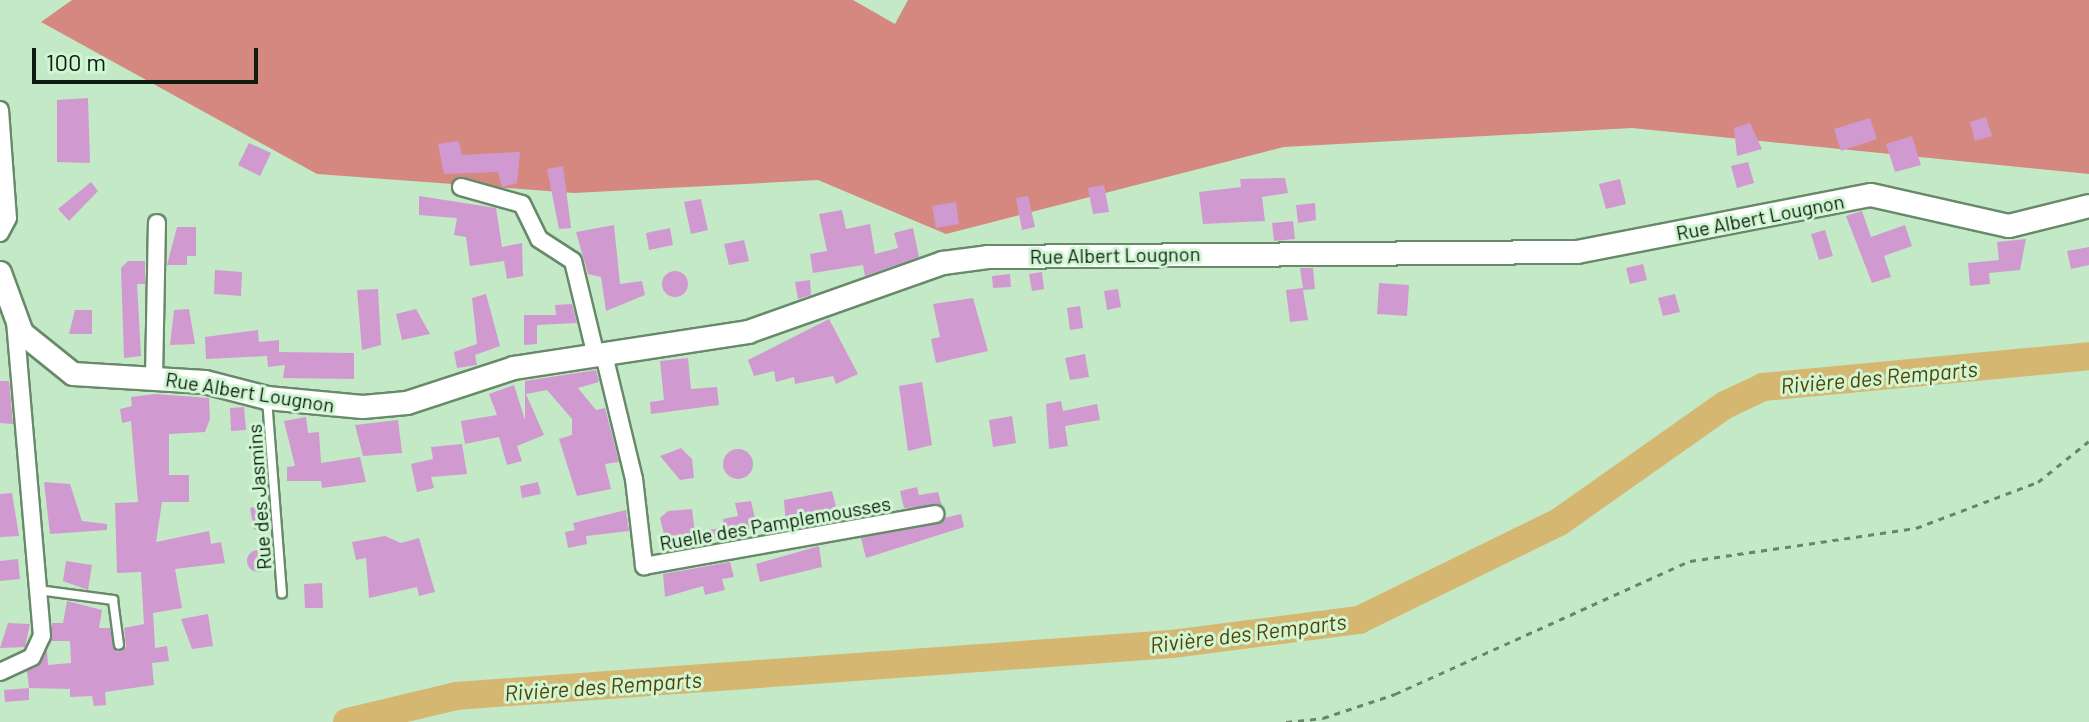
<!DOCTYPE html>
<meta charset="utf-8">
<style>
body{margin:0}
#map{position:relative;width:2089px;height:722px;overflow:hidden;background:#c4e9c6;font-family:Barlow,sans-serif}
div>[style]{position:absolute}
.forest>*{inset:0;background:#d58880}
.river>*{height:28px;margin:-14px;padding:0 14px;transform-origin:14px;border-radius:14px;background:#d6b771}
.building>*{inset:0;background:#d09ad0}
.round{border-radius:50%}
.path>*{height:3px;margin-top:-1.5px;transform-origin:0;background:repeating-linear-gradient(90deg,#6b856d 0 6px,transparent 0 12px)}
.roads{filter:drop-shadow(2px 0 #688a6a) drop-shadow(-2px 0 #688a6a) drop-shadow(0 2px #688a6a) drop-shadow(0 -2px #688a6a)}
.lane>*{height:8px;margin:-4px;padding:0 4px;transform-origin:4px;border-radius:4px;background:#fff}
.street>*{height:16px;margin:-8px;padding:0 8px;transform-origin:8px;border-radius:8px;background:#fff}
.secondary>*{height:22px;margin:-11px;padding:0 11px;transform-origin:11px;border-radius:11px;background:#fff}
span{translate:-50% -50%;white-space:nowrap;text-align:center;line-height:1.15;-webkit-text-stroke:6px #d1f6d3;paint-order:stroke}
.street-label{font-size:20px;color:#0e1c10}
.water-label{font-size:22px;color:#554005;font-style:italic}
.scale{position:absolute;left:32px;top:48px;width:226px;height:36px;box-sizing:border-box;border:4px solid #0e1c10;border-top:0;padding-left:10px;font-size:24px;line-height:28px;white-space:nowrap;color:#0e1c10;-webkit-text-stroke:6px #d1f6d3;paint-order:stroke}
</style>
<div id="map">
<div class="forest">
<i style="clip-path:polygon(72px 0,853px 0,895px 24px,908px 0,2089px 0,2089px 174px,1632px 128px,1284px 147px,946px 234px,818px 180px,574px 193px,317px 174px,41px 22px)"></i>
</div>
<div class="river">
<i style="left:347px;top:722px;width:112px;rotate:-13.4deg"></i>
<i style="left:456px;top:696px;width:718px;rotate:-4.15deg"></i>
<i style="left:1172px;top:644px;width:189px;rotate:-7.3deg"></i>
<i style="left:1359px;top:620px;width:223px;rotate:-26.1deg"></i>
<i style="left:1559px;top:522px;width:203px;rotate:-35.2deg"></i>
<i style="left:1725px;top:405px;width:42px;rotate:-25.3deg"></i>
<i style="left:1763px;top:387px;width:327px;rotate:-5.4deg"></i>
</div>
<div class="building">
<i style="clip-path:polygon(88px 98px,90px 163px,57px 162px,57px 100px)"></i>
<i style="clip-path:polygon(1986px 117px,1992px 136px,1975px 141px,1970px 122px)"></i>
<i style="clip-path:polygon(1870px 118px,1877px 139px,1841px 151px,1834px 129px)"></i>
<i style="clip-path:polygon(1750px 123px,1762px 149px,1737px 156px,1734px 128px)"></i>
<i style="clip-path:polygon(1912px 136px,1921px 165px,1895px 172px,1886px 144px)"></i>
<i style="clip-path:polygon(459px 141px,462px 155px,520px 152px,517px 183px,502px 187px,498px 172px,444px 174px,438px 144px)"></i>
<i style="clip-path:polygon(249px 143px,271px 153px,260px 176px,238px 165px)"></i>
<i style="clip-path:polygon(1748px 162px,1754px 183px,1737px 188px,1731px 166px)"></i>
<i style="clip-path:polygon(563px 166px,571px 228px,559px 229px,547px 169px)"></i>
<i style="clip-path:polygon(1285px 178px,1288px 193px,1262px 197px,1265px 221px,1203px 224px,1199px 192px,1241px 187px,1240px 179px)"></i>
<i style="clip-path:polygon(1620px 179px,1626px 204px,1606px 209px,1599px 184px)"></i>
<i style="clip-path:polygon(91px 182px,98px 191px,69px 221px,58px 209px)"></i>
<i style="clip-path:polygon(1104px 185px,1109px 212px,1093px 214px,1088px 188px)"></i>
<i style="clip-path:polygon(419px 196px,496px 208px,502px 247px,522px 243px,523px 276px,507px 279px,504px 261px,470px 266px,466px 237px,454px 235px,457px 218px,419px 215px)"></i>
<i style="clip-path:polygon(1028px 196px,1035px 227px,1022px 230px,1016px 198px)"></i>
<i style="clip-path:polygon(701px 199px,708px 230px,691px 234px,684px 202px)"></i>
<i style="clip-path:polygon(956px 202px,959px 224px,936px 228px,932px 206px)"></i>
<i style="clip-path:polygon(1315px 203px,1316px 220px,1298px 223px,1296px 205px)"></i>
<i style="clip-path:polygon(842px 210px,846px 229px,870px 224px,875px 254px,898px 248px,894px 233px,913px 228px,919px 257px,865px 276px,863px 265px,813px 273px,810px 254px,827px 251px,819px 214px)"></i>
<i style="clip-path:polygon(1862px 211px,1871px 237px,1905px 225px,1912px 246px,1884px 256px,1891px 277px,1872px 283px,1846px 216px)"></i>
<i style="clip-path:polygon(1293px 221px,1295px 239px,1274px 241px,1272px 223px)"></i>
<i style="clip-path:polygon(614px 225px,620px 284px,642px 281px,645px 295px,606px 311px,601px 277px,588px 274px,576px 232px)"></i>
<i style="clip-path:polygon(177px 227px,196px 227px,196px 256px,187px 256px,187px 265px,167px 265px)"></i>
<i style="clip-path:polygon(670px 228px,673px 245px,649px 250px,646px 233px)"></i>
<i style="clip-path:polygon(1825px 230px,1833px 256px,1819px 260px,1811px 234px)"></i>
<i style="clip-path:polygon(2026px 239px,2020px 270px,1989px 273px,1990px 284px,1970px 286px,1968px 263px,1999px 260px,1997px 242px)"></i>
<i style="clip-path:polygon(744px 240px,749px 261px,729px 265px,724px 244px)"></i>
<i style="clip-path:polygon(2089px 247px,2089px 265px,2071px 269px,2067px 251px)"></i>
<i style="clip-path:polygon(128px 261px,145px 261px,145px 284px,137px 284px,141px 356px,124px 358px,121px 268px)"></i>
<i style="clip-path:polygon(1643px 264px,1647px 280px,1630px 284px,1626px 268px)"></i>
<i style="clip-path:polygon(1300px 268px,1313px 268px,1315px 289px,1303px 290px,1308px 320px,1290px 322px,1286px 290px,1303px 288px)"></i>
<i style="clip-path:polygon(215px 270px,242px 272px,241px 296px,214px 294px)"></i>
<i class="round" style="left:662px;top:271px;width:26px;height:26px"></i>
<i style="clip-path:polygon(1042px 272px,1044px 289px,1032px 291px,1029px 274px)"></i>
<i style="clip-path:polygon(1010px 274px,1011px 287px,993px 288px,992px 276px)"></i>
<i style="clip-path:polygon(810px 280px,811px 295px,798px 299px,795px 282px)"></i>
<i style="clip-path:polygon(1379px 283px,1409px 285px,1407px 316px,1377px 314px)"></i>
<i style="clip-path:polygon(378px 289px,381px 345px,362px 350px,357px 290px)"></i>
<i style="clip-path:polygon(1118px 289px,1121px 307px,1107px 310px,1104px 291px)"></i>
<i style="clip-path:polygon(486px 294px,500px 346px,475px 355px,477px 365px,457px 368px,454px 352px,477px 344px,472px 298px)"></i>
<i style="clip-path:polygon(1675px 294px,1680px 312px,1663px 316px,1658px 298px)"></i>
<i style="clip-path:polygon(973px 298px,988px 351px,936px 363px,931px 339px,940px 337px,933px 304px)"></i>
<i style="clip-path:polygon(572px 304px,577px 323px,537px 325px,537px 344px,524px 345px,524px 315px,556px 315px,555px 305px)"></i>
<i style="clip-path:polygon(1080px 306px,1083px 328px,1070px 330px,1067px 308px)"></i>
<i style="clip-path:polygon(189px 309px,195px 344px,170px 345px,174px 310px)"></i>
<i style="clip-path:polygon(416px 309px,430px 334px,402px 340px,396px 314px)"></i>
<i style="clip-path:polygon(75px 310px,92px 310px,92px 334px,69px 334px)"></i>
<i style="clip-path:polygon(829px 319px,858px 374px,836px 384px,833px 376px,795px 384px,794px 377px,776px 382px,774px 371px,754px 376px,748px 360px)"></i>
<i style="clip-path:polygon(258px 330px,259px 342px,279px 340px,279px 352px,354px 353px,354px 379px,283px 378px,285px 365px,268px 367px,267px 356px,206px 359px,205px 337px)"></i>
<i style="clip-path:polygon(1085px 354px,1089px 377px,1070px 380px,1065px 358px)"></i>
<i style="clip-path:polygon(688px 358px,691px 389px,717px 387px,719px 405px,651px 414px,650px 402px,664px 400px,660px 361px)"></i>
<i style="clip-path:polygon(596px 370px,599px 382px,578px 388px,596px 410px,605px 408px,619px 462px,605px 464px,611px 489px,577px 496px,559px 439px,572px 435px,572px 419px,547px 390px,526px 394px,544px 435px,517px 446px,522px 461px,507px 465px,499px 437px,465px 444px,461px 421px,497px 415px,489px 394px,514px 385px,525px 420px,525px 381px)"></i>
<i style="clip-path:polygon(0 381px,9px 381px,13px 424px,0 423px)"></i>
<i style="clip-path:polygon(922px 382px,932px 445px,908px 451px,899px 386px)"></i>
<i style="clip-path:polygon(155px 394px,209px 398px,210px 419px,205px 432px,169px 434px,169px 475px,189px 475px,189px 502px,162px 502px,156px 542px,209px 531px,211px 544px,221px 542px,225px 563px,175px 569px,182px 608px,153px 613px,155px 648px,167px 646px,169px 661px,152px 663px,154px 685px,105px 692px,106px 705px,94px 706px,92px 696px,70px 697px,70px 689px,29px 688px,27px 671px,47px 650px,48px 665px,71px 663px,70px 641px,52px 641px,52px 623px,63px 623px,67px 601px,102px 610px,99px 628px,110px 628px,117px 652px,126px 647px,124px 628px,144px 624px,141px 572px,117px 573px,115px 503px,138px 502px,131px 421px,122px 423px,120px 409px,132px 406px,131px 397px)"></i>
<i style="clip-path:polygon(1061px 401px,1063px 411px,1097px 404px,1100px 420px,1065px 426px,1068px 446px,1049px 449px,1046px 404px)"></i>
<i style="clip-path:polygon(244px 407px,246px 430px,231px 431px,230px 408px)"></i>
<i style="clip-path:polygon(1012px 416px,1016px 443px,993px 447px,989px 420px)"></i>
<i style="clip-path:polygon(306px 417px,308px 433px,319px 432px,321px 463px,360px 457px,366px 482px,322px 488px,321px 481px,287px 481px,287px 467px,295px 466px,284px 421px)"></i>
<i style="clip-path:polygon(398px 420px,402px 453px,363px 456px,355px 425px)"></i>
<i style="clip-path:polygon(462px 444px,467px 474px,431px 477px,434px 488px,417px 492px,411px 464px,433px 459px,431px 447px)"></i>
<i style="clip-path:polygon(681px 448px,692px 459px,694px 478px,680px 480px,660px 456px)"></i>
<i class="round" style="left:723px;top:449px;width:30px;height:30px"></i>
<i style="clip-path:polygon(44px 482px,70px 484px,82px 521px,107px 524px,107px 530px,50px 534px)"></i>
<i style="clip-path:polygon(538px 482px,541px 494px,522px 498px,520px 486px)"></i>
<i style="clip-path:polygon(917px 487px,919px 495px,938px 492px,942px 506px,904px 508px,900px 491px)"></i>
<i style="clip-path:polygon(832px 491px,837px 511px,814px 517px,815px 524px,786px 527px,784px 500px)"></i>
<i style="clip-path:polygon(12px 493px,19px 536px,0 537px,0 494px)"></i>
<i style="clip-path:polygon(751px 501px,757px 527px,668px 551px,660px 518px,668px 511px,692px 509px,695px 533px,724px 527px,723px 519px,738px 516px,735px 503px)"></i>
<i style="clip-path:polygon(264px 505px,267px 527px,254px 530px,250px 508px)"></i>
<i style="clip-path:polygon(626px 510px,629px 531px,586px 536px,587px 544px,568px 548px,565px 532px,575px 530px,573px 523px)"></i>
<i style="clip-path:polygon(961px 514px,964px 527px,866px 558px,861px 538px)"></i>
<i style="clip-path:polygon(385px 536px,401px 543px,419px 538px,435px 592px,419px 596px,417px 587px,369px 598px,366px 558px,356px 560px,352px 542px)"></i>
<i style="clip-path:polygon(819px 546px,822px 567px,760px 582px,756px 564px)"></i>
<i class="round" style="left:247px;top:550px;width:22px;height:22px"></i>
<i style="clip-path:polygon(18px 559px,20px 579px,0 581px,0 561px)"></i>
<i style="clip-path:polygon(66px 561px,92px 565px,88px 590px,63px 581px)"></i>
<i style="clip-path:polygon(730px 562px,734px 577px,722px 579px,725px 590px,705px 595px,703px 586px,665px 597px,663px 574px)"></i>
<i style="clip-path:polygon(322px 583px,323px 608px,305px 608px,304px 584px)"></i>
<i style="clip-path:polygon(208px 614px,213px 646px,192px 649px,181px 619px)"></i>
<i style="clip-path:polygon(8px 623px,30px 624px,25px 647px,0 648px)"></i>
<i style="clip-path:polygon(29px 688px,29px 700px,5px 702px,4px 690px)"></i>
</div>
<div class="path">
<i style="left:1286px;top:722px;width:37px;rotate:-6deg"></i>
<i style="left:1323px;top:718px;width:76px;rotate:-18.4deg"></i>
<i style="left:1395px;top:694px;width:324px;rotate:-24.3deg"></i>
<i style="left:1690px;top:561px;width:228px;rotate:-8.3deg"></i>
<i style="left:1916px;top:528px;width:130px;rotate:-20.7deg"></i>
<i style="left:2038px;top:482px;width:65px;rotate:-38.8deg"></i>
</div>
<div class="roads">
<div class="lane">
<i style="left:267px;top:399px;width:195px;rotate:85.6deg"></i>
<i style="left:38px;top:590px;width:76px;rotate:7.6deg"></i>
<i style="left:113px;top:600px;width:45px;rotate:82.4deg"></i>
</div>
<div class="street">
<i style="left:0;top:110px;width:108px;rotate:85.8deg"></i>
<i style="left:8px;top:218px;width:17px;rotate:118deg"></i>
<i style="left:461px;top:187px;width:63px;rotate:15.6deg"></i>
<i style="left:522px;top:204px;width:39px;rotate:64deg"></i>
<i style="left:539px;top:239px;width:40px;rotate:32.9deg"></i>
<i style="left:573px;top:261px;width:98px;rotate:76.4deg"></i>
<i style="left:604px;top:355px;width:128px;rotate:76.4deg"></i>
<i style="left:634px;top:479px;width:88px;rotate:83.4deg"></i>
<i style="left:644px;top:566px;width:296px;rotate:-10.1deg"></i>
<i style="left:154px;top:377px;width:154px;rotate:-88.9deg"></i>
<i style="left:0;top:672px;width:35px;rotate:-25deg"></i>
<i style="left:32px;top:657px;width:23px;rotate:-65deg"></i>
<i style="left:42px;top:636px;width:314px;rotate:-94.9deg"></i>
</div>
<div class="secondary">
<i style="left:0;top:273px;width:64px;rotate:69.9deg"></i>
<i style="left:22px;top:333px;width:65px;rotate:38.8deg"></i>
<i style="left:73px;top:374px;width:132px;rotate:3.5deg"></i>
<i style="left:205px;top:382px;width:64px;rotate:14.5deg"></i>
<i style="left:267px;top:398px;width:96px;rotate:5.4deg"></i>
<i style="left:363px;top:407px;width:44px;rotate:-5.2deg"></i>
<i style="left:407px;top:403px;width:113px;rotate:-18.1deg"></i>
<i style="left:514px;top:368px;width:237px;rotate:-8.7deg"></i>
<i style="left:748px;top:332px;width:207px;rotate:-19.5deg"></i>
<i style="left:943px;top:263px;width:45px;rotate:-7.6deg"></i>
<i style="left:988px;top:257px;width:589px;rotate:-0.49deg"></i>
<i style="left:1577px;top:252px;width:299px;rotate:-11deg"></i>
<i style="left:1871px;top:195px;width:141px;rotate:12.7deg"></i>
<i style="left:2009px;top:226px;width:82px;rotate:-14deg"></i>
</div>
</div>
<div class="street-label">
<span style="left:1760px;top:217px;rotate:-11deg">Rue Albert Lougnon</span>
<span style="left:1115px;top:255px;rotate:-1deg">Rue Albert Lougnon</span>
<span style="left:250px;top:392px;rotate:9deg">Rue Albert Lougnon</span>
<span style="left:259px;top:497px;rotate:-94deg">Rue des Jasmins</span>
<span style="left:775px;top:523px;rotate:-10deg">Ruelle des Pamplemousses</span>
</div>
<div class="water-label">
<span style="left:1879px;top:377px;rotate:-5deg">Rivière des Remparts</span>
<span style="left:1248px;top:633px;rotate:-7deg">Rivière des Remparts</span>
<span style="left:603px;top:686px;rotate:-4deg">Rivière des Remparts</span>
</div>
<div class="scale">100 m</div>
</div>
